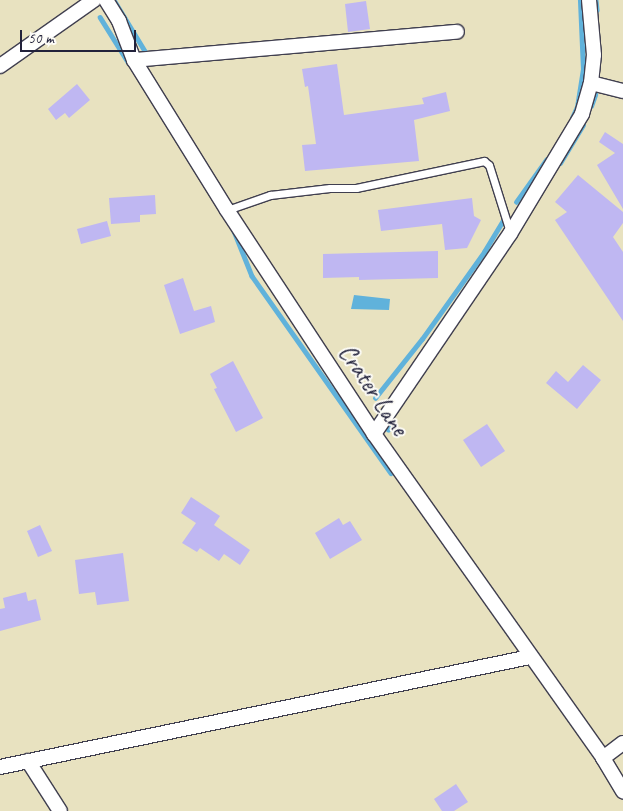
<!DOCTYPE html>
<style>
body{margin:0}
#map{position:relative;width:623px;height:811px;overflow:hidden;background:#e8e2c0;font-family:Caveat,sans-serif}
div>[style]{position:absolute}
.water>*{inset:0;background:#60b2db}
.stream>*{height:4.5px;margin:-2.25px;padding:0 2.25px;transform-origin:2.25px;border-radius:2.25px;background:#60b2db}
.building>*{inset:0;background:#bfb7f2}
.roads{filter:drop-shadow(1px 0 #403f4f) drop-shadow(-1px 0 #403f4f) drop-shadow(0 1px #403f4f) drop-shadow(0 -1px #403f4f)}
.service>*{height:7px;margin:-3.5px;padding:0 3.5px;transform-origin:3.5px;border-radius:3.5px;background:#fff}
.minor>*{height:14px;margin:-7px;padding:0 7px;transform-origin:7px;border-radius:7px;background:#fff}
span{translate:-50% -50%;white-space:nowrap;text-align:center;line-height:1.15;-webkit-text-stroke:4px #fdfcf7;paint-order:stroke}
.street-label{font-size:25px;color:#22223b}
.scale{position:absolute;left:20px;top:30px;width:116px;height:22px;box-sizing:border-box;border:2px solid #22223b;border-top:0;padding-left:6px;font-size:15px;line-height:18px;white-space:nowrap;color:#22223b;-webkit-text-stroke:4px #fdfcf7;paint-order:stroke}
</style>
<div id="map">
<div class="water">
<i style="clip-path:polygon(354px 295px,390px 299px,389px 310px,351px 309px)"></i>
</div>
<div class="stream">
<i style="left:114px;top:0;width:66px;rotate:58.7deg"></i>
<i style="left:596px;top:0;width:10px;rotate:84deg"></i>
<i style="left:100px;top:17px;width:53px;rotate:58.1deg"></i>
<i style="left:591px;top:106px;width:12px;rotate:-70deg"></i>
<i style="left:572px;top:118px;width:12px;rotate:-66deg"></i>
<i style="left:577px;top:107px;width:37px;rotate:-81deg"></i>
<i style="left:583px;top:70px;width:70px;rotate:-92.5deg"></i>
<i style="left:560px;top:163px;width:44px;rotate:-58.8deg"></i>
<i style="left:516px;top:202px;width:52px;rotate:-54.5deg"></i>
<i style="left:234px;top:231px;width:48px;rotate:68.2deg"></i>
<i style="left:252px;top:276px;width:241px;rotate:54.8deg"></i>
<i style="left:375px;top:398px;width:75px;rotate:-51.5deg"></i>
<i style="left:422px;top:339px;width:107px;rotate:-54.5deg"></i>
<i style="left:484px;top:252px;width:37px;rotate:-59deg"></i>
<i style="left:388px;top:430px;width:13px;rotate:-77deg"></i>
</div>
<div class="building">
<i style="clip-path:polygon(366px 1px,370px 29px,348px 32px,345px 4px)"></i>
<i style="clip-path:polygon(337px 64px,344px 115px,424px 104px,422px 98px,446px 92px,450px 111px,414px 120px,419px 161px,305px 171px,302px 145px,316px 144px,308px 86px,305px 87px,302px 69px)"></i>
<i style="clip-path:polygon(77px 84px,90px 100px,69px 118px,65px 113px,56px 120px,48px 109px)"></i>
<i style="clip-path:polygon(605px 132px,623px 144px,623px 209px,597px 165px,615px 153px,599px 142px)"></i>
<i style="clip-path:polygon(578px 175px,623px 212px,623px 223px,613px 237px,623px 252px,623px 321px,555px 220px,567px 212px,555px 202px)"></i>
<i style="clip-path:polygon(155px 195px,156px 214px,140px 215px,140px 222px,111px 224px,109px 198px)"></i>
<i style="clip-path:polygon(472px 198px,474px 216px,481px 220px,467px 248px,445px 250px,442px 224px,381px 231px,378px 210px)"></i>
<i style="clip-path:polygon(107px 221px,111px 236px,81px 244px,77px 229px)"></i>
<i style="clip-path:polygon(438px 251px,438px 278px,359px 280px,359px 277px,323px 278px,323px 254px)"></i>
<i style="clip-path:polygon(183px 278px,194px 311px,211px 306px,215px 322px,180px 334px,164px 285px)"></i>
<i style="clip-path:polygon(233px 361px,263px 418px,236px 432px,214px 389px,217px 388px,210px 374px)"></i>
<i style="clip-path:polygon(583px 365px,601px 380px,577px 409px,546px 383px,556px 371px,568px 382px)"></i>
<i style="clip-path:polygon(487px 424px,505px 451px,481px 467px,463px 440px)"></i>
<i style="clip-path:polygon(191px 497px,220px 516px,214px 525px,250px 550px,240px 565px,224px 554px,219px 561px,200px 548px,197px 552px,182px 543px,196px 523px,181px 513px)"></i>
<i style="clip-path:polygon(339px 518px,343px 525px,350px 521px,362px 540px,330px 559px,315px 533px)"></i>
<i style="clip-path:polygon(40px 525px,52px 551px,38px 557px,27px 531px)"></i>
<i style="clip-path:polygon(123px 553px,129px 601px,97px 605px,95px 592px,79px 594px,75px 560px)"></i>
<i style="clip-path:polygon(26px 592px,28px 601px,36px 599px,41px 620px,0 631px,0 609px,5px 608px,3px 598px)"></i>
<i style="clip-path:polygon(456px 784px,468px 802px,454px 811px,442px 811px,434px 799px)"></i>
</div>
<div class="roads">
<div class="service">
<i style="left:227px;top:210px;width:46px;rotate:-19.2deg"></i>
<i style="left:270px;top:195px;width:60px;rotate:-6.7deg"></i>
<i style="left:330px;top:188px;width:26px"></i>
<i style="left:356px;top:188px;width:131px;rotate:-11.9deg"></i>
<i style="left:484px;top:161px;width:6px;rotate:39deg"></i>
<i style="left:489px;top:165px;width:70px;rotate:72.6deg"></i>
</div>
<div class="minor">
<i style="left:106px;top:0;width:25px;rotate:58deg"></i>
<i style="left:119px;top:21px;width:42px;rotate:69deg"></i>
<i style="left:134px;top:60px;width:176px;rotate:58.2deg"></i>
<i style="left:227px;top:210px;width:268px;rotate:56.7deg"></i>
<i style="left:374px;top:434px;width:397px;rotate:54.7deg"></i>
<i style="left:603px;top:758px;width:39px;rotate:59deg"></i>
<i style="left:134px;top:60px;width:324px;rotate:-5deg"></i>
<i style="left:0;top:66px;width:115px;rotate:-35.1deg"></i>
<i style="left:591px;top:83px;width:33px;rotate:14deg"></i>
<i style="left:374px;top:434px;width:242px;rotate:-55.8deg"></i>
<i style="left:510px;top:234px;width:140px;rotate:-59deg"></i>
<i style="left:582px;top:114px;width:32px;rotate:-74deg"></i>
<i style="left:591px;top:83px;width:28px;rotate:-84deg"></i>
<i style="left:594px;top:55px;width:55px;rotate:-95.2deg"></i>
<i style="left:603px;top:758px;width:25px;rotate:-37deg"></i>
<i style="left:28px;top:761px;width:59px;rotate:57.4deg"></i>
<i style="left:0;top:767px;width:541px;rotate:-11.73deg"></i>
</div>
</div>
<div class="street-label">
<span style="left:373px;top:390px;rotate:56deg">Crater Lane</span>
</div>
<div class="scale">50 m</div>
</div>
